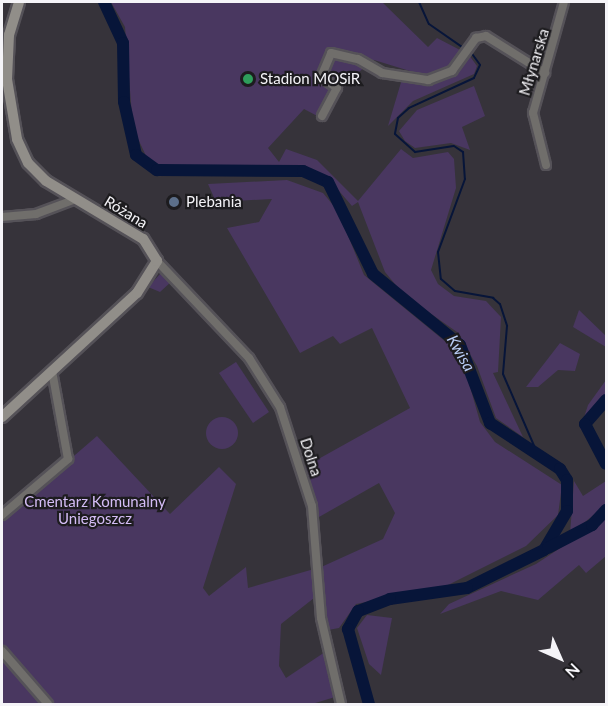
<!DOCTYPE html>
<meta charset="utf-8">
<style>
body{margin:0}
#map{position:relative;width:608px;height:706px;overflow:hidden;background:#36333a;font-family:Lato,sans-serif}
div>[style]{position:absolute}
.green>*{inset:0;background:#493760}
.round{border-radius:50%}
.stream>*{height:2px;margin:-1px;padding:0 1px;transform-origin:1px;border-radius:1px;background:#071539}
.river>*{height:12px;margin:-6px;padding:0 6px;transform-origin:6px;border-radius:6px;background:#071539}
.roads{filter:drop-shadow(2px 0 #555258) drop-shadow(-2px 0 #555258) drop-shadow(0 2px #555258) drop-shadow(0 -2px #555258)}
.street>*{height:8px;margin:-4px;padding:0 4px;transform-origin:4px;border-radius:4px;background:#706e6b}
.secondary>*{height:10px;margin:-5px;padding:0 5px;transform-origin:5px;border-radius:5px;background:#918e89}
.dots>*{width:16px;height:16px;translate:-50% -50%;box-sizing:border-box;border:3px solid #1d1c1f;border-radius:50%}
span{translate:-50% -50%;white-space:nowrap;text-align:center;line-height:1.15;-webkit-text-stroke:4.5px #1d1c1f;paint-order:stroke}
.street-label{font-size:15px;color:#f5f4f8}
.poi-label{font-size:15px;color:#f5f4f8}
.left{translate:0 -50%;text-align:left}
.park-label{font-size:15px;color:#d4bdf6}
.water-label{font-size:16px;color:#b8ccf5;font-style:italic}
.frame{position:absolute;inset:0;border:3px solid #f5f4f8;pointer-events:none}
.north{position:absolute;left:530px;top:628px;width:60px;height:60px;-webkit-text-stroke:4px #1d1c1f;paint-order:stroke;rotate:135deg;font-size:16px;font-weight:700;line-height:24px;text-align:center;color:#f5f4f8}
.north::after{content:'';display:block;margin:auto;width:21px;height:27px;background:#f5f4f8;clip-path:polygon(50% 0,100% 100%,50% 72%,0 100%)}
</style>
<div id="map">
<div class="green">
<i style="clip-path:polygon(111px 2px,382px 2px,428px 47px,437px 38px,462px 51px,440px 74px,426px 76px,374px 60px,341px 86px,323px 119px,304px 109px,268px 148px,279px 162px,286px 149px,317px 160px,358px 201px,401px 149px,413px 158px,448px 152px,454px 159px,456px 188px,431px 270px,438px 284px,454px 296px,486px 301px,501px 317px,498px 372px,493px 373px,523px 437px,496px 418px,477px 366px,457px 332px,404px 295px,385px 272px,358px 202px,352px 206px,327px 177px,310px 168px,157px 165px,147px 158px,133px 128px,125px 27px)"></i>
<i style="clip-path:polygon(469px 55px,477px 66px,474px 74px,413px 101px,388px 126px,402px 79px,443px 80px)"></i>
<i style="clip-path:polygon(474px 86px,485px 116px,462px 127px,470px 150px,451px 143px,415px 148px,405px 141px,399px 131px,417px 110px)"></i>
<i style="clip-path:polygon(287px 180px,323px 193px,338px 211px,364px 275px,452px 347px,465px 369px,480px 422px,495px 442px,562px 485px,558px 515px,526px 546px,446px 586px,356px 604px,339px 628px,328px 630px,319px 568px,383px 539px,395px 513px,379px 483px,319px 517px,304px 467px,410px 408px,372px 328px,340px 344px,333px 336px,300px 353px,227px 228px,259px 222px,272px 199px,216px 202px,208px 184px)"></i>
<i style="clip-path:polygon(161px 273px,172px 281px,160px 292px,148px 287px)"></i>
<i style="clip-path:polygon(579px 310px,606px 336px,606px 347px,573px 327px)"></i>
<i style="clip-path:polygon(560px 343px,580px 354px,575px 371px,558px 370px,538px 387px,526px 387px)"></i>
<i style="clip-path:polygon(236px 362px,269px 412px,253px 423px,219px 373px)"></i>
<i style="clip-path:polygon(606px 380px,606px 397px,580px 430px,588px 405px)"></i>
<i class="round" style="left:206px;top:417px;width:32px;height:32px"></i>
<i style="clip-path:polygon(97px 436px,170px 514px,219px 467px,236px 484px,203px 588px,209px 596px,246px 567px,248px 588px,314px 569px,314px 598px,281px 624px,279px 666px,286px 678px,325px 652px,335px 697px,312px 704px,2px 704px,2px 518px)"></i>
<i style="clip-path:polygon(574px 481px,583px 496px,606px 481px,606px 505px,570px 534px)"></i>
<i style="clip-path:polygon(606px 518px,606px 556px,586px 573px,579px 565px,538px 600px,501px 591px,440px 614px,449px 604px,536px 564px)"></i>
<i style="clip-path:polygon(367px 615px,392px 618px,381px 675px,369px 664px,357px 628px)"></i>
</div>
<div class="stream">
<i style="left:419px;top:2px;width:24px;rotate:66deg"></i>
<i style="left:429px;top:24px;width:44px;rotate:34.8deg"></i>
<i style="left:470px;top:51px;width:17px;rotate:54deg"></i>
<i style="left:480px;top:65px;width:14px;rotate:115deg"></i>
<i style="left:474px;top:78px;width:72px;rotate:155.2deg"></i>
<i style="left:409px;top:108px;width:15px;rotate:138deg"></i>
<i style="left:398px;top:118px;width:16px;rotate:101deg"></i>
<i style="left:395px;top:134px;width:27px;rotate:42deg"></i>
<i style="left:415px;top:152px;width:39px;rotate:-9deg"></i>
<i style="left:454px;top:146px;width:11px;rotate:34deg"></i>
<i style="left:463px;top:152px;width:27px;rotate:86deg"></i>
<i style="left:465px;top:179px;width:78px;rotate:110.3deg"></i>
<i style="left:438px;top:252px;width:27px;rotate:84deg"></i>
<i style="left:441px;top:279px;width:18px;rotate:41deg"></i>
<i style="left:455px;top:291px;width:39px;rotate:10deg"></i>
<i style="left:493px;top:298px;width:9px;rotate:41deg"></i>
<i style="left:500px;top:304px;width:23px;rotate:72deg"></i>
<i style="left:507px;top:326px;width:48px;rotate:94.8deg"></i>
<i style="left:503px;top:374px;width:88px;rotate:66.6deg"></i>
</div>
<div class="river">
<i style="left:104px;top:2px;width:45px;rotate:65.1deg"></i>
<i style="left:123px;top:43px;width:59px;rotate:89deg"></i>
<i style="left:124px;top:102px;width:54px;rotate:77.2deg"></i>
<i style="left:136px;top:155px;width:26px;rotate:36deg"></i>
<i style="left:157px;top:170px;width:146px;rotate:0.4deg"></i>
<i style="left:303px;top:171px;width:27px;rotate:24deg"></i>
<i style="left:328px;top:182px;width:102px;rotate:63.9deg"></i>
<i style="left:373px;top:274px;width:112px;rotate:39.2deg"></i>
<i style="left:460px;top:345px;width:84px;rotate:69deg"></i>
<i style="left:490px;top:423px;width:84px;rotate:33.3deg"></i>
<i style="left:560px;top:469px;width:13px;rotate:58deg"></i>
<i style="left:567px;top:480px;width:31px;rotate:90deg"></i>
<i style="left:567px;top:511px;width:45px;rotate:120.5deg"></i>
<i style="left:544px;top:550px;width:86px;rotate:153.7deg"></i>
<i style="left:467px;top:588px;width:78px;rotate:171.9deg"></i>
<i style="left:390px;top:599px;width:34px;rotate:159deg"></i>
<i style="left:358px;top:611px;width:21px;rotate:119deg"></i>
<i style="left:348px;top:629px;width:78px;rotate:74.4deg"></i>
<i style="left:606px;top:400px;width:32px;rotate:131deg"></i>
<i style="left:585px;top:424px;width:45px;rotate:62.3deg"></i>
<i style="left:548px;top:548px;width:50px;rotate:-27.6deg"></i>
<i style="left:592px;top:525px;width:21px;rotate:-47deg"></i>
</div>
<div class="roads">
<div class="street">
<i style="left:322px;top:116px;width:32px;rotate:-62deg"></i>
<i style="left:337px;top:88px;width:19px;rotate:-145deg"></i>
<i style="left:321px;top:77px;width:26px;rotate:-67deg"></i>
<i style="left:331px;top:53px;width:28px;rotate:13deg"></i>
<i style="left:358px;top:59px;width:28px;rotate:30deg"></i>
<i style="left:382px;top:73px;width:47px;rotate:8.7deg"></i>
<i style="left:428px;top:80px;width:26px;rotate:-21deg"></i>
<i style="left:452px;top:71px;width:41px;rotate:-54deg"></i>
<i style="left:476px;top:38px;width:10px;rotate:-11deg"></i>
<i style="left:486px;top:36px;width:70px;rotate:32.1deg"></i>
<i style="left:546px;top:165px;width:54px;rotate:-104deg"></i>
<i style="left:533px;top:113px;width:115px;rotate:-74.4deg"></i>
<i style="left:2px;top:217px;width:34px;rotate:-5deg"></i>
<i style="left:36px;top:214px;width:43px;rotate:-20.6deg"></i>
<i style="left:157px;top:261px;width:134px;rotate:46.5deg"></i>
<i style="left:249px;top:358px;width:58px;rotate:57.7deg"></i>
<i style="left:280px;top:407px;width:104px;rotate:72.1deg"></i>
<i style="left:312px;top:506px;width:112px;rotate:85.4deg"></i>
<i style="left:321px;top:618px;width:88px;rotate:76.9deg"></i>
<i style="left:2px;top:515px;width:87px;rotate:-40.3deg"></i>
<i style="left:68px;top:459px;width:89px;rotate:-100.3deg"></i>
<i style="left:2px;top:651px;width:70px;rotate:49deg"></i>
</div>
<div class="secondary">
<i style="left:2px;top:417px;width:183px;rotate:-42.6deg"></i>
<i style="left:137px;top:293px;width:38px;rotate:-58deg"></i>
<i style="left:157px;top:261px;width:26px;rotate:-122deg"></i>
<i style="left:143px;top:239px;width:113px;rotate:-149.1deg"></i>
<i style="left:46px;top:181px;width:25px;rotate:-135deg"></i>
<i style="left:28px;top:163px;width:26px;rotate:-115deg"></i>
<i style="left:17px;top:139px;width:61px;rotate:-99.5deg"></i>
<i style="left:7px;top:79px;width:44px;rotate:-87.4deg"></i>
<i style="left:9px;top:35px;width:34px;rotate:-73deg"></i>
</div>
</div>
<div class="dots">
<i style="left:248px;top:79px;background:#2e9e5b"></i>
<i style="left:174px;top:202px;background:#5c6f8a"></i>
</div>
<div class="street-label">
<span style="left:534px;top:62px;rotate:-73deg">Młynarska</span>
<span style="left:126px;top:212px;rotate:31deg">Różana</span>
<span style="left:311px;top:457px;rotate:72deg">Dolna</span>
</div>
<div class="poi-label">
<span class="left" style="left:260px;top:79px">Stadion MOSiR</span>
<span class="left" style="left:186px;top:202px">Plebania</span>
</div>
<div class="park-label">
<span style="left:95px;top:510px">Cmentarz Komunalny<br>Uniegoszcz</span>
</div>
<div class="water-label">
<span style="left:461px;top:353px;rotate:60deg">Kwisa</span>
</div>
<div class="frame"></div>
<div class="north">N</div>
</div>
